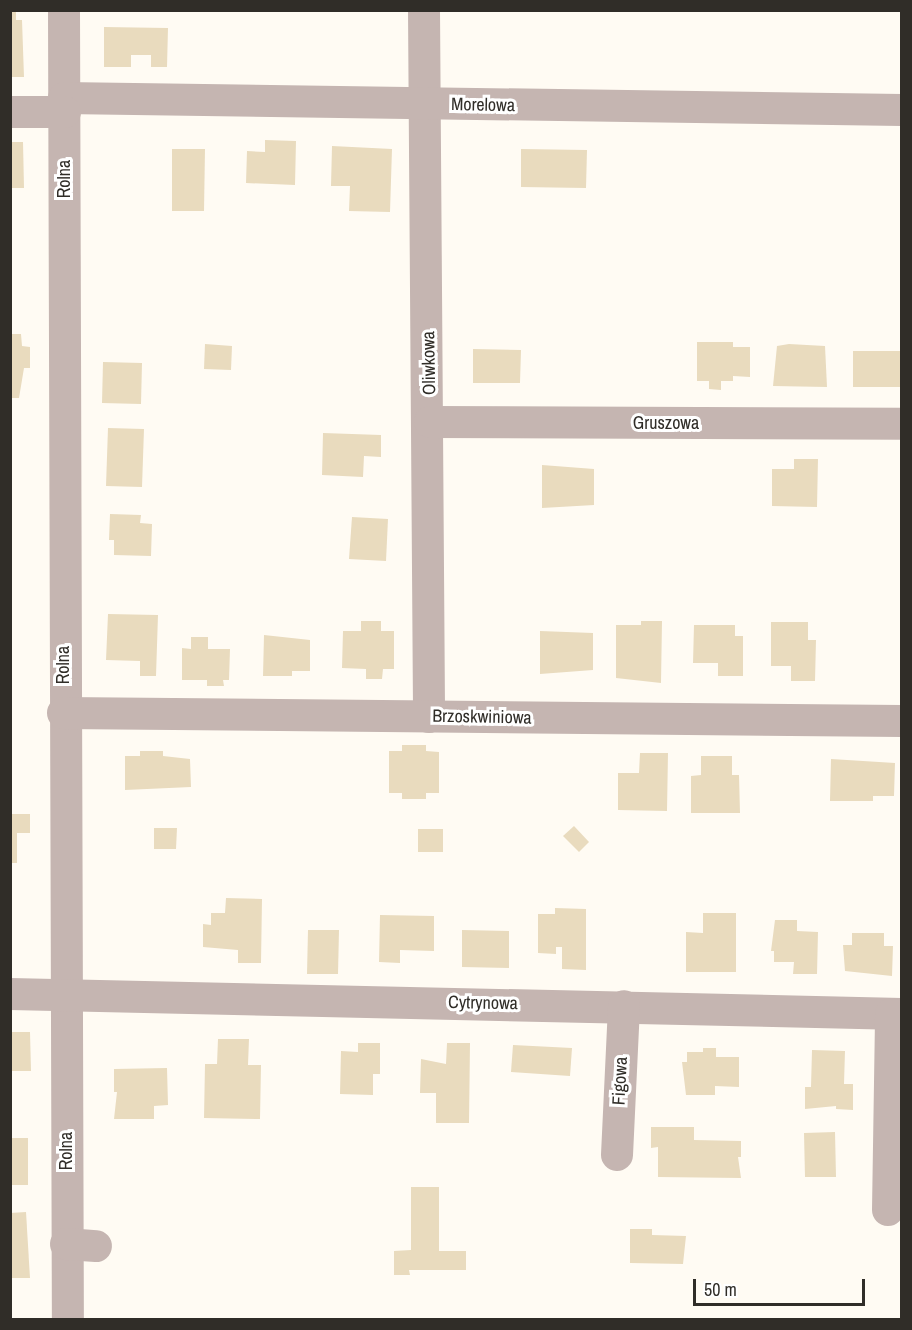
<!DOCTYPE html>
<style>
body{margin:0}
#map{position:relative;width:912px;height:1330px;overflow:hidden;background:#fffbf3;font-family:"Archivo Narrow",sans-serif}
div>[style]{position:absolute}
.building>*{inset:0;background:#e9dbbe}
.minor>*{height:32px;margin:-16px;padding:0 16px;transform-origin:16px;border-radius:16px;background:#c5b5b1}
span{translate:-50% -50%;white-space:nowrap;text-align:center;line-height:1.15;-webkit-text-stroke:6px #fff;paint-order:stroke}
.street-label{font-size:18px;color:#302d28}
.frame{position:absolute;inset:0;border:12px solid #302d28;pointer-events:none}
.scale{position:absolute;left:693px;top:1279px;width:172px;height:27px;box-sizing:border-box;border:3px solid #302d28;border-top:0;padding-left:8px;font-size:18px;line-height:21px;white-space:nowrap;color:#302d28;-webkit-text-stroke:4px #fff;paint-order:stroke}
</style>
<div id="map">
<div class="building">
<i style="clip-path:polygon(10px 10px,16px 10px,16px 20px,22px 20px,24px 77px,10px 77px)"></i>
<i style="clip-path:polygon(104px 27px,168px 28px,167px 67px,151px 67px,151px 55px,131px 55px,131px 67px,104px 67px)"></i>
<i style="clip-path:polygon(265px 140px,296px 141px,295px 185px,246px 183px,247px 151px,265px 152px)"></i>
<i style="clip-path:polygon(10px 142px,23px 142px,24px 188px,10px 188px)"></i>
<i style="clip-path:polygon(332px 146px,392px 149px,390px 212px,349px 211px,350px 186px,331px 186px)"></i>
<i style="clip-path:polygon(172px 149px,205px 149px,204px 211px,172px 211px)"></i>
<i style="clip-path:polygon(521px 149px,587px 150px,586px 188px,521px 187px)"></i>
<i style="clip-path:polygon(10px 334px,21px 334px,22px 346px,30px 347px,30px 368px,24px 368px,19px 398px,10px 398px)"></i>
<i style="clip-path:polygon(697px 342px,733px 342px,733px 347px,750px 347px,750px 377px,733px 376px,733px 381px,721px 381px,721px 390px,709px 389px,709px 381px,697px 381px)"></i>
<i style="clip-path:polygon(205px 344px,232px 346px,231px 370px,204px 369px)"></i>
<i style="clip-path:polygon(789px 344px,825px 346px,827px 387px,773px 386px,777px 346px)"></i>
<i style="clip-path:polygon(473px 349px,521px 350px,520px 383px,473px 383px)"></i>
<i style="clip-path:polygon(853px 351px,900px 351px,900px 387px,853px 387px)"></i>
<i style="clip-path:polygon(103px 362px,142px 363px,141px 404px,102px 403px)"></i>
<i style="clip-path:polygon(108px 428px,144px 429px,142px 487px,106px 486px)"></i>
<i style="clip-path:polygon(323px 433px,381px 435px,381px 457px,364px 456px,363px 477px,322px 475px)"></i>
<i style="clip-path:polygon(794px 459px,818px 459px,817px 507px,772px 506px,772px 469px,794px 469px)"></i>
<i style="clip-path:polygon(542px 465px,594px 469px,594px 505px,542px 508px)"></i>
<i style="clip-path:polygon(110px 514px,141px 515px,140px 523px,152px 524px,151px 556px,114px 555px,114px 540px,109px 540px)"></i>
<i style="clip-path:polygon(352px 517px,388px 519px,386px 561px,349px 559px)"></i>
<i style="clip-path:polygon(108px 614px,158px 615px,156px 676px,140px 676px,140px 661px,106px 660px)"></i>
<i style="clip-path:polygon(361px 621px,381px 621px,381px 631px,394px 631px,394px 669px,383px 669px,382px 679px,366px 679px,366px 669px,342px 668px,343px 631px,361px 631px)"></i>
<i style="clip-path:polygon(641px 621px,662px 621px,661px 683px,616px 678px,616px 625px,641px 625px)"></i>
<i style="clip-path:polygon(771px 622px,808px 622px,808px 640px,816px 640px,815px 681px,791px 681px,791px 666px,771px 666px)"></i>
<i style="clip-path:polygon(694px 625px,735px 625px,735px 636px,743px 636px,743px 676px,718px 676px,718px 663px,693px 663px)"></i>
<i style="clip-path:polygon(540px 631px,593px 633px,593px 670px,540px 674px)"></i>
<i style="clip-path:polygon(264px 635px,310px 640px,310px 671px,292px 671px,292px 676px,263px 676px)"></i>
<i style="clip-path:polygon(191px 637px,208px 637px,208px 649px,230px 649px,229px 680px,223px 680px,224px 686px,207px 686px,207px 680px,182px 680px,182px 648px,191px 649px)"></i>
<i style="clip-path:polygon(402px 745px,426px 745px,426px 751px,439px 752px,439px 793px,426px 793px,426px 799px,402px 799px,402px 793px,389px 793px,389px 751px,402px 751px)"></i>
<i style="clip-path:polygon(140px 751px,163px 751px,163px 756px,190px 759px,191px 787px,125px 790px,125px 756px,140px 756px)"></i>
<i style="clip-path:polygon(640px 753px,668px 753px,667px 811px,618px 810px,618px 773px,639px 773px)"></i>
<i style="clip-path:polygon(701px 756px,732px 756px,732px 775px,739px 775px,740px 813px,691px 813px,691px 776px,701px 775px)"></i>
<i style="clip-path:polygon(831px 759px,895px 763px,894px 796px,873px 796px,873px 801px,830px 801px)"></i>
<i style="clip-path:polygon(10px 814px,30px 814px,30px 833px,17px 833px,17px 863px,10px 863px)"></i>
<i style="clip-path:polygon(574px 826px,589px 842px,579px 852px,563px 836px)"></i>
<i style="clip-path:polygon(154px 828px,177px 828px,176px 849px,154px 849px)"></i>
<i style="clip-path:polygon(418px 829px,443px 829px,443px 852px,418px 852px)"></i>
<i style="clip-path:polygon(226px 898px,262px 899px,261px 963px,238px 963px,238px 950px,203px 947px,203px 924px,211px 925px,211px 913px,225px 913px)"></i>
<i style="clip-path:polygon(555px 908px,586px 909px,586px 970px,562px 969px,562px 947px,556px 947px,556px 954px,538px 953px,538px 914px,555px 914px)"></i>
<i style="clip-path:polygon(703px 913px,736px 913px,736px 972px,686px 972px,686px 932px,703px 933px)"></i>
<i style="clip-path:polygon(380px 915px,434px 916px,434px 951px,400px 950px,400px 963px,379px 962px)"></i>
<i style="clip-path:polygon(775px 920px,797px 920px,797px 931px,818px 932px,817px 974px,793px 974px,794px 962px,774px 962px,774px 951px,771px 951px)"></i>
<i style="clip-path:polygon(308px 930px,339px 930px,338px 974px,307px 974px)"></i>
<i style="clip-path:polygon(462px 930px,509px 931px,509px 968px,462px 967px)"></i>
<i style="clip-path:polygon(852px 933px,884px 933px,884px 946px,893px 946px,892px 976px,845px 971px,843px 945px,852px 945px)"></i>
<i style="clip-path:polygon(10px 1032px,30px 1032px,31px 1071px,10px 1071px)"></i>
<i style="clip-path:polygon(218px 1039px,249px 1039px,248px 1065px,261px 1065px,260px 1119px,204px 1118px,205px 1064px,217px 1064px)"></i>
<i style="clip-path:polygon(358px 1043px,380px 1043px,380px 1074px,373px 1074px,373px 1095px,340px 1094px,341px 1051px,358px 1052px)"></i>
<i style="clip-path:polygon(447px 1043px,470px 1043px,469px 1123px,436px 1123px,436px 1093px,420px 1093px,421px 1059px,446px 1064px)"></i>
<i style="clip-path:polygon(513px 1045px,572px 1048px,570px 1076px,511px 1072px)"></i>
<i style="clip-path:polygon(703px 1048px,716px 1048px,716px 1057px,739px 1057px,739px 1087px,715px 1086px,715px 1095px,686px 1095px,682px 1062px,687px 1062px,687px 1052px,703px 1052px)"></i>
<i style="clip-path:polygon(812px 1050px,845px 1051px,844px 1084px,853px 1084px,853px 1110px,836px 1109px,836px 1106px,805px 1109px,805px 1087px,811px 1087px)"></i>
<i style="clip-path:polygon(167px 1068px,168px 1105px,154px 1106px,154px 1119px,114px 1119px,117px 1092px,114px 1092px,114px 1069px)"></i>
<i style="clip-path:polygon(651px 1127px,694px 1127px,694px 1140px,741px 1141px,741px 1157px,738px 1157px,741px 1178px,658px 1177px,658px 1147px,651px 1148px)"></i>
<i style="clip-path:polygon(835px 1132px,836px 1177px,805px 1177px,804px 1133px)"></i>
<i style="clip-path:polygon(10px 1138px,28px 1138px,28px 1185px,10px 1185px)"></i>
<i style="clip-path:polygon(411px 1187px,439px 1187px,439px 1251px,466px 1251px,466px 1270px,409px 1270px,410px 1275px,394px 1275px,394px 1251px,411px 1250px)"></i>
<i style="clip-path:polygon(26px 1212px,30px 1278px,10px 1278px,10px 1213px)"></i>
<i style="clip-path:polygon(630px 1229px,652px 1229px,652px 1235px,686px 1236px,683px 1264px,630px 1263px)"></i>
</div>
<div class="minor">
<i style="left:64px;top:10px;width:1310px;rotate:89.83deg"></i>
<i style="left:424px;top:10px;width:707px;rotate:89.59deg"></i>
<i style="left:64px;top:98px;width:838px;rotate:0.82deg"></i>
<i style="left:10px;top:112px;width:55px"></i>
<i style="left:430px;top:422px;width:472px;rotate:0.2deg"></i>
<i style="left:63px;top:713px;width:839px;rotate:0.55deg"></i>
<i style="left:10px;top:994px;width:892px;rotate:1.28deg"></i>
<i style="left:617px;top:1155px;width:149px;rotate:-87.3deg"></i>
<i style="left:888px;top:1210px;width:196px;rotate:-89.1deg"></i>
<i style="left:66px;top:1244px;width:30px;rotate:4deg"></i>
</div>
<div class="street-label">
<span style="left:483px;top:105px;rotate:1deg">Morelowa</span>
<span style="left:64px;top:179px;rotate:-90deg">Rolna</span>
<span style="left:429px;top:363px;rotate:-91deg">Oliwkowa</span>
<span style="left:666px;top:423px">Gruszowa</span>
<span style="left:63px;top:665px;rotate:-90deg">Rolna</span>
<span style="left:482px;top:717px;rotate:1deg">Brzoskwiniowa</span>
<span style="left:483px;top:1003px;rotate:1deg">Cytrynowa</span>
<span style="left:620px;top:1081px;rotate:-87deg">Figowa</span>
<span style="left:66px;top:1151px;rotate:-90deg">Rolna</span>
</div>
<div class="frame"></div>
<div class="scale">50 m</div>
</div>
